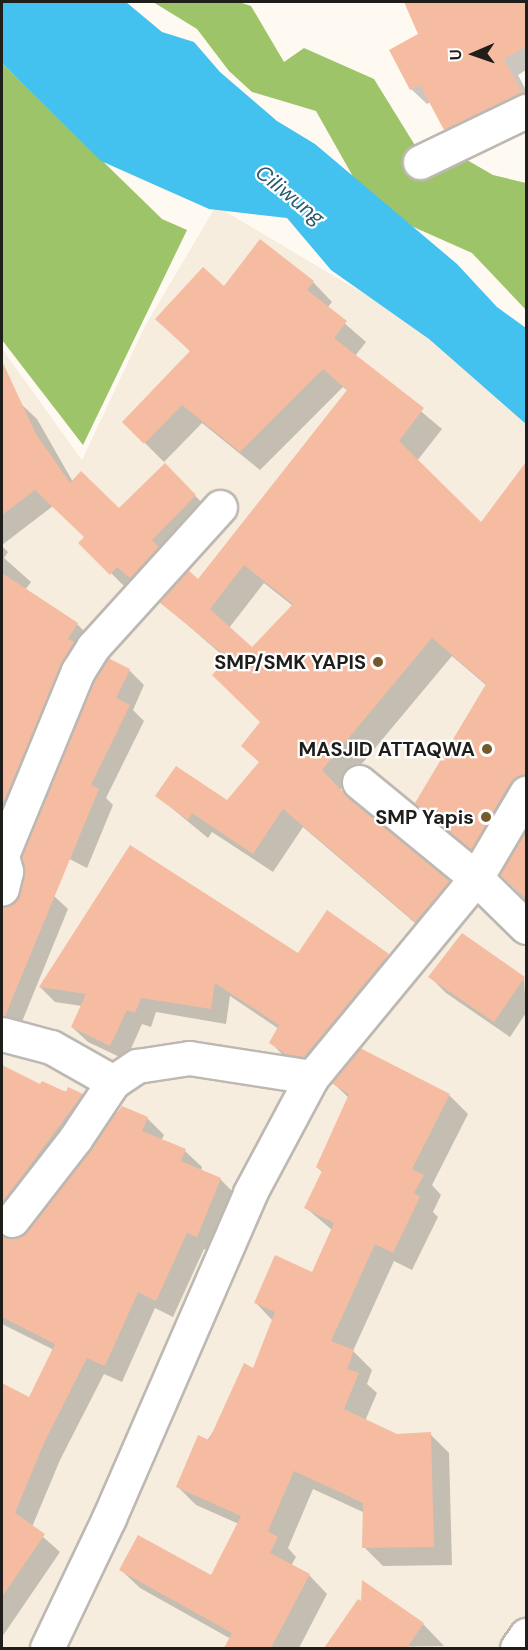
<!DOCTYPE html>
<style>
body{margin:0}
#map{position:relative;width:528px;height:1650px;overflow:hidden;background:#fef9f1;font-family:"DM Sans",sans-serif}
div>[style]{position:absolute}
.built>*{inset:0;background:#f6edde}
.forest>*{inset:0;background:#9ec46a}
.water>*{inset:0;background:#44c2ef}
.shadow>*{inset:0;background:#0003}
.building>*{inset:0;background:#f5bca2}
.roads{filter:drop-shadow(2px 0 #bdb8b1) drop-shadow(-2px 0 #bdb8b1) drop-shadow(0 2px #bdb8b1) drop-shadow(0 -2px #bdb8b1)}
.street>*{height:33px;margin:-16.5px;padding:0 16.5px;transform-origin:16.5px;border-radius:16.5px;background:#fff}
.dots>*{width:16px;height:16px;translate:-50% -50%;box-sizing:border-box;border:3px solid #fff;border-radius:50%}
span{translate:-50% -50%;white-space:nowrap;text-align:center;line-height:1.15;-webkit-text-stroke:4.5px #fff;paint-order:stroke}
.poi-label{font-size:20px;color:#201e1b;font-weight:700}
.right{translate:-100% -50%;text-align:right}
.water-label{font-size:21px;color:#2a5c70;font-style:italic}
.frame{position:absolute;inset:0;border:3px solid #201e1b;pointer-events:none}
.north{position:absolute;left:444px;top:24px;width:60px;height:60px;-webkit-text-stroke:4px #fff;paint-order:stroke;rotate:268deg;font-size:16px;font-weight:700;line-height:24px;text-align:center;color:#201e1b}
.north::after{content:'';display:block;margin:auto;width:21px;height:27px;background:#201e1b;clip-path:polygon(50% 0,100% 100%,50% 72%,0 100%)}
</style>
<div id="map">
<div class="built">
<i style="clip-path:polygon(216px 206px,526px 390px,526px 1648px,2px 1648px,2px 349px,82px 460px,145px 326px)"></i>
</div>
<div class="forest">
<i style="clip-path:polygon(153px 2px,239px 2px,251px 6px,284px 62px,304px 48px,374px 79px,416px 147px,441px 145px,493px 175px,526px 183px,526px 310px,472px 253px,409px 225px,371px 219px,351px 173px,316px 111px,252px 92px,229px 71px,197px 29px)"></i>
<i style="clip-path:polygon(2px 63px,162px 219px,187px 230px,83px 445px,2px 340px)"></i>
</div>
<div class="water">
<i style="clip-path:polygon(2px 2px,126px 2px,162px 32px,194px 42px,220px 72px,277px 121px,315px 144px,457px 264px,497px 307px,526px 328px,526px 424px,429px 339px,331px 270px,287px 218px,209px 209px,101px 161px,2px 63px)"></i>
</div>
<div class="shadow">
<i style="clip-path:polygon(406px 2px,526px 2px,526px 70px,518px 75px,526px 90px,526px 113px,461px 144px,445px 129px,431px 102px,427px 104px,411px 89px,420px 35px)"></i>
<i style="clip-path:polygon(evenodd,260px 241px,313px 282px,332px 302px,327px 308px,366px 342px,355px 356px,442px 429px,417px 461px,482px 524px,522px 470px,526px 474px,526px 807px,491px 868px,416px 803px,487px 686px,452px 656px,340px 790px,468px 901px,435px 940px,303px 827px,273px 872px,212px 832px,208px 838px,157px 796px,228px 802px,261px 763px,262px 723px,228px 660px,161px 602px,198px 581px,348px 391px,343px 387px,260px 470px,202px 423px,164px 462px,124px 422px,191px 352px,157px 319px,224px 288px,260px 241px,264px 583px,293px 606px,252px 649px,229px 628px,264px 583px)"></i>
<i style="clip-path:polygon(2px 379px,17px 404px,20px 403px,37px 419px,73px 482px,119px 510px,165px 465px,212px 513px,128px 590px,81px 543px,86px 537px,53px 506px,2px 545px)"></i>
<i style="clip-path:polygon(2px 546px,8px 552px,4px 558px,31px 582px,25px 590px,77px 624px,94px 641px,2px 825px)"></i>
<i style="clip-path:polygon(129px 670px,144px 685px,133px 710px,144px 721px,106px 798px,113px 805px,87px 868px,48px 848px,96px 680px)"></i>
<i style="clip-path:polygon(526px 832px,526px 900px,501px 875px)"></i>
<i style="clip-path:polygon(24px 882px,54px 896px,68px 909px,19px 1029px,2px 1029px,2px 970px,14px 904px)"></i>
<i style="clip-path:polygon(328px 912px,403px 970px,320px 1071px,286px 1058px,271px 1043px,279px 1029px,230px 996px,226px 1024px,156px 1012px,151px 1027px,142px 1024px,126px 1060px,88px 1042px,72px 1027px,82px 1006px,55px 1002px,40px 987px,298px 955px)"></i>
<i style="clip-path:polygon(430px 977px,524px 978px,526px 1013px,510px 1037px,446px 993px)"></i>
<i style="clip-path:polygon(2px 1066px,41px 1086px,82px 1095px,98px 1111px,13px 1226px,12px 1239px,28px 1233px,117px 1112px,147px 1118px,164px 1135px,161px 1141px,185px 1151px,202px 1167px,201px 1171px,220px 1179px,237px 1196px,214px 1253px,204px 1249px,173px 1317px,155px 1308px,122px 1382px,104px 1374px,60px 1460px,32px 1527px,60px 1552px,2px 1637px,2px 1385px,29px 1399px,54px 1350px,2px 1324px)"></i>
<i style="clip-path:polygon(333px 1083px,449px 1095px,468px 1114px,432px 1185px,441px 1195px,433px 1212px,438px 1217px,412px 1270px,394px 1261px,353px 1351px,372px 1370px,367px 1384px,377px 1393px,365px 1421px,397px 1435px,430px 1434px,449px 1453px,452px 1565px,383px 1566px,364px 1547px,365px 1513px,313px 1489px,288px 1548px,296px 1557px,291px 1566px,309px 1575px,327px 1594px,299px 1648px,230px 1648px,231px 1639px,140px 1588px,121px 1570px,211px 1577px,239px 1524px,196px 1505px,177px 1486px,254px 1370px,273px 1321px,256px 1303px,312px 1274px,332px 1230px,306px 1208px,323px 1173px,317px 1167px,349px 1098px)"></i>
<i style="clip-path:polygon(358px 1601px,423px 1624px,444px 1646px,326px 1648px)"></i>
</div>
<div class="building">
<i style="clip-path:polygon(404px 2px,526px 2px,526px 47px,504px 59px,522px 92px,444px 130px,420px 85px,410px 90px,389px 50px,418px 34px)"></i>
<i style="clip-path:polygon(evenodd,260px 239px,314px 281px,307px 290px,347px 321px,334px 338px,424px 408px,399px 441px,481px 522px,526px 462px,526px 774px,510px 783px,471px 850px,415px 803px,486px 684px,432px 638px,322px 770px,347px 796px,450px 881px,415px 922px,283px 809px,253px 854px,192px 813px,188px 820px,155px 796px,176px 766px,227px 800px,259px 762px,241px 746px,260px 722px,212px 675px,228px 658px,159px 602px,188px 570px,198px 579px,347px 390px,323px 369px,240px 452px,182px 405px,144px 444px,122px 422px,190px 351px,155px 319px,203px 267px,224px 286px,260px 239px,244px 565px,293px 604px,252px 647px,210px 609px,244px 565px)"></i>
<i style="clip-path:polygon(2px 361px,36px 434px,70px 483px,81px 471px,119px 508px,165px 463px,196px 495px,152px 540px,159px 547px,130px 578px,117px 567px,110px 575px,78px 543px,84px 537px,35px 490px,2px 515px)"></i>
<i style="clip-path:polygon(2px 573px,78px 623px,68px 639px,74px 642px,61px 664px,2px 807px)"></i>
<i style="clip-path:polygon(108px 658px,130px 669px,116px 698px,130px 705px,91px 785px,99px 789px,5px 1016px,2px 1016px,2px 907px,15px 902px,20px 894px,24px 875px,22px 857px,95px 680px)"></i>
<i style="clip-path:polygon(526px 829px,526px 898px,500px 875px)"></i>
<i style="clip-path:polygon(130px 845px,298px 953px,327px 910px,389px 954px,304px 1057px,286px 1054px,269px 1043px,279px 1025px,215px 983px,211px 1009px,141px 998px,135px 1013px,127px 1010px,110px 1046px,71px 1027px,86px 994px,39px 987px)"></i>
<i style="clip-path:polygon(462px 933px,525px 977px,494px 1022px,428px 977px)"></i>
<i style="clip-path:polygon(360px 1048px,450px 1094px,412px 1169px,424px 1175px,414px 1193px,420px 1197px,393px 1253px,375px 1244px,331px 1341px,354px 1350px,347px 1369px,359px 1373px,344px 1409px,397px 1434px,431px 1432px,434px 1547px,362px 1548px,363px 1503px,294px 1471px,268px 1531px,278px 1537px,270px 1553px,310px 1574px,271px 1648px,224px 1648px,232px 1633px,119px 1570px,138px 1535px,211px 1575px,241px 1516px,176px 1487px,198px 1435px,209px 1440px,244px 1363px,253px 1368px,275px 1312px,254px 1303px,275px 1255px,312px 1272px,334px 1223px,304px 1208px,322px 1171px,316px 1167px,349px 1094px,331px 1083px)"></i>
<i style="clip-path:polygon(2px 1065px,40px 1084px,42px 1081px,66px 1092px,68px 1087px,83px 1094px,2px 1203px)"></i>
<i style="clip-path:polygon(122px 1106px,148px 1117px,142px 1131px,186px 1149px,181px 1161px,221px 1178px,197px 1237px,187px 1233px,156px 1301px,138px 1292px,105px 1366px,87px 1358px,44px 1443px,15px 1513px,45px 1534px,2px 1597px,2px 1383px,29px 1397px,55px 1344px,2px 1317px,2px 1235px,18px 1238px,27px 1232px)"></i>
<i style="clip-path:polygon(362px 1580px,424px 1623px,407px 1648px,324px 1648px,358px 1599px,361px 1601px)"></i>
</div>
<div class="roads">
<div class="street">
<i style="left:420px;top:162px;width:118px;rotate:-25.7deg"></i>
<i style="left:359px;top:782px;width:151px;rotate:39.4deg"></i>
<i style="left:476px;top:878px;width:70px;rotate:44.4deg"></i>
<i style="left:2px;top:855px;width:199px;rotate:-67.6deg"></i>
<i style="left:78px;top:671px;width:28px;rotate:-58deg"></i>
<i style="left:93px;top:647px;width:189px;rotate:-47.8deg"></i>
<i style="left:2px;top:856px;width:16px;rotate:75deg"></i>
<i style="left:6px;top:871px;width:18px;rotate:103deg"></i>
<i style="left:2px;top:1034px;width:51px;rotate:14.9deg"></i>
<i style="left:51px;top:1047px;width:71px;rotate:29.4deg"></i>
<i style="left:113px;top:1082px;width:29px;rotate:-34deg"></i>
<i style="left:137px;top:1066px;width:53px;rotate:-8.7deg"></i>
<i style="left:189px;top:1058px;width:124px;rotate:8.8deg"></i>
<i style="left:12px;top:1220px;width:103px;rotate:-52.1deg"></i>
<i style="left:75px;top:1139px;width:69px;rotate:-56.3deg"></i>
<i style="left:47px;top:1648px;width:144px;rotate:-64.5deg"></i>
<i style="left:109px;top:1518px;width:354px;rotate:-66.5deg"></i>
<i style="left:250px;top:1193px;width:132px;rotate:-61.9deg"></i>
<i style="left:312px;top:1077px;width:258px;rotate:-50.5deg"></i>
<i style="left:476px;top:878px;width:99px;rotate:-59.5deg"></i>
<i style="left:517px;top:1648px;width:16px;rotate:-55deg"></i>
</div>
</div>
<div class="dots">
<i style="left:378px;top:662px;background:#74592b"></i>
<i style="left:487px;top:749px;background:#74592b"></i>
<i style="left:486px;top:817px;background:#74592b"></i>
</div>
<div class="poi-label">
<span class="right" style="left:366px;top:662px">SMP/SMK YAPIS</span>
<span class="right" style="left:475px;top:749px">MASJID ATTAQWA</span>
<span class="right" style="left:474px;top:817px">SMP Yapis</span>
</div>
<div class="water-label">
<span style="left:290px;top:195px;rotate:39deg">Ciliwung</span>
</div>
<div class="frame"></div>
<div class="north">U</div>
</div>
